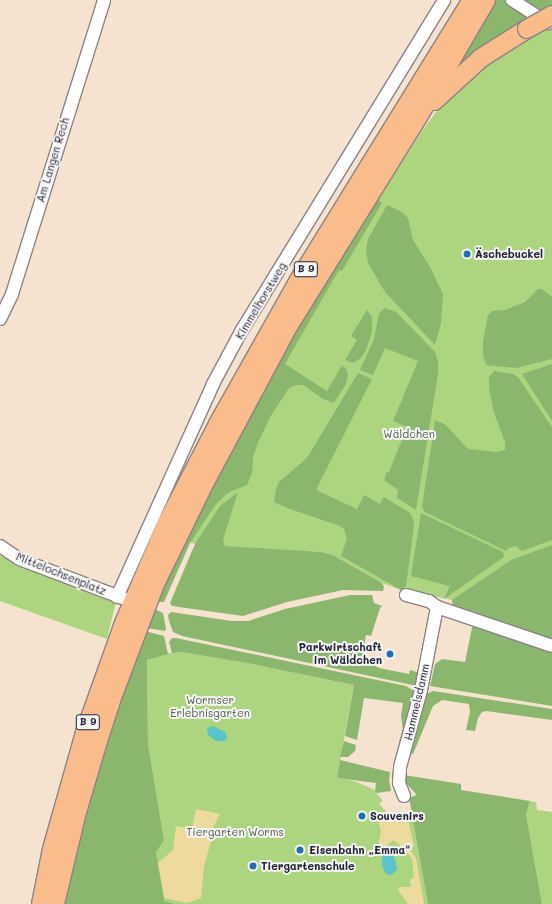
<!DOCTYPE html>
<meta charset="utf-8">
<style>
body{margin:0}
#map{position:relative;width:552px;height:904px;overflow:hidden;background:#f5e3cf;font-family:Mali,sans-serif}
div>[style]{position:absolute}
.green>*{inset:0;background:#add580}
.forest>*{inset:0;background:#8ab66e}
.sand>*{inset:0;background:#eeda9e}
.water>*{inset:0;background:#57c5cb}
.roads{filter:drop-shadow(1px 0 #8c8285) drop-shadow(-1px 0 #8c8285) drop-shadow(0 1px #8c8285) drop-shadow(0 -1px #8c8285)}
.minor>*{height:12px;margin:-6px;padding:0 6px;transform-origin:6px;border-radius:6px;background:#fff}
.highway>*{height:18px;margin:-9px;padding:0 9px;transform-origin:9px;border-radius:9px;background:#fabc8b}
.bridges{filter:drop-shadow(1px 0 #8c8285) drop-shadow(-1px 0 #8c8285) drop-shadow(0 1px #8c8285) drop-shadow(0 -1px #8c8285)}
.highway-bridge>*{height:18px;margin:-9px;padding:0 9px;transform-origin:9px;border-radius:9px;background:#fabc8b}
.dots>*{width:11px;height:11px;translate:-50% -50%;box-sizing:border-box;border:2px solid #f6f6f2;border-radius:50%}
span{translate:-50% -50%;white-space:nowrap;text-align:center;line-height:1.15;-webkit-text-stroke:4px #f6f6f2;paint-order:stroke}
.shield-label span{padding:1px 3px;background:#f6f6f2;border:1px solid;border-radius:3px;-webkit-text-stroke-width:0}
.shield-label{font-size:10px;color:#22223b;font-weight:700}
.street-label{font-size:11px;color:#22223b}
.poi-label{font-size:11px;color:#22223b;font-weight:700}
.left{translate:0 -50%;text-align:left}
.right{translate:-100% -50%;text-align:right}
.park-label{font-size:11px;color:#4c5850}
</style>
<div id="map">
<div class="green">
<i style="clip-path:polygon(544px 25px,552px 29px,552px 645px,453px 606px,452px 600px,398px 589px,382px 583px,333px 555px,321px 552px,273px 550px,190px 543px,270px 386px,285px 364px,378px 200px,422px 131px,444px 101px,474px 70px)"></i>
<i style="clip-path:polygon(0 556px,46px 575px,117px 597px,107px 639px,0 601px)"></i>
<i style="clip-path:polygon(176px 651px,247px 663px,354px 685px,337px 778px,354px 781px,373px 789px,383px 801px,379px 804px,386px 811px,386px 815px,412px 812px,429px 904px,106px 904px,164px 840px,148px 744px,147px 660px)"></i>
<i style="clip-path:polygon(530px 801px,536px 802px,537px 810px,552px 812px,552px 904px,542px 904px,526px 814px)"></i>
</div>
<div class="forest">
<i style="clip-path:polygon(496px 0,504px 0,534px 19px,447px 82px)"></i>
<i style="clip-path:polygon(520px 0,552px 0,552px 8px,542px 14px)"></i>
<i style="clip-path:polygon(378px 200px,382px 203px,342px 271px,339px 270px,285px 364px,327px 391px,342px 365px,346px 369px,348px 374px,346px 384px,334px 403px,323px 399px,303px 385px,297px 385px,289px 388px,270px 417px,257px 445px,253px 457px,252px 473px,247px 485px,229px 492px,216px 504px,190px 543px,164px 602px,154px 602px,239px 428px,328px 276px)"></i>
<i style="clip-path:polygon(387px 205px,402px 212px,408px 218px,413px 240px,430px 267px,443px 294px,441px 323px,435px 345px,385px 292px,368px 263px,366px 250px,368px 239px)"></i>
<i style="clip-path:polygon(538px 289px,542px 289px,552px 297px,552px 359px,516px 368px,486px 365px,483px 355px,483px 341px,488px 315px,492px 311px,505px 310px,525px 302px)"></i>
<i style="clip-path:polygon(385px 308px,396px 312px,435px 352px,438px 361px,438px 374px,416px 510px,397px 498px,398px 490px,385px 481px,385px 476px,387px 472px,389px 472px,407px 427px,393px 421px,418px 361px,385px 348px,373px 375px,360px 370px,374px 339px,379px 313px)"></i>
<i style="clip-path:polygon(367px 310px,372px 317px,372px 333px,365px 352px,361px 358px,353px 363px,345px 360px,357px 340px,351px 336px)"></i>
<i style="clip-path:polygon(552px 364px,552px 421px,522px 374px)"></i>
<i style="clip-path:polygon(494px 371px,513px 374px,518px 377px,552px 427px,552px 540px,522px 551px,515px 546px,509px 548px,506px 551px,425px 512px,422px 507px,435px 420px,446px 425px,464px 445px,469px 449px,496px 452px,505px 450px,505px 442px,494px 413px,489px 388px,489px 377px)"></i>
<i style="clip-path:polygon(358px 373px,372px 379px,316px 490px,357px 509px,364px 495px,380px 504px,384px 497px,410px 513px,413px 519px,414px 526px,406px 586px,401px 590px,341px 556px,347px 539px,344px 529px,340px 526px,290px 509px,274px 502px,276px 489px,279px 482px,307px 458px)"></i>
<i style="clip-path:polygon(238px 492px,223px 539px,225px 546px,321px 552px,333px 555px,382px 583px,384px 587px,383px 591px,343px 590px,287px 602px,243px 616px,172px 606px,170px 603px,195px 544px,220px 506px)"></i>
<i style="clip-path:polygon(421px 513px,503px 552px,504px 557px,444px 599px,450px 586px,411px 576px)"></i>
<i style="clip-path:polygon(552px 545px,552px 645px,453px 606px,452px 600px,511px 560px)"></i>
<i style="clip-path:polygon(350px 595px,372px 595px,374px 603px,382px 606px,380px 608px,371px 636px,366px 635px,362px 659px,379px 668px,409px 674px,410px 670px,420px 673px,417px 686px,182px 636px,173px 632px,169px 621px,168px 615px,171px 612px,232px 621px,248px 621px,285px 609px)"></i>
<i style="clip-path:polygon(154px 609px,163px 613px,166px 629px,165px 631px,147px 628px)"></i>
<i style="clip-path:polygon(473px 623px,552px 652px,552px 706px,430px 686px,435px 664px,442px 659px,465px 662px)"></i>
<i style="clip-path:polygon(145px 631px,164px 636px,168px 654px,147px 660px,148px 744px,164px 840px,156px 852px,164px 898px,163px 901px,175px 904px,61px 904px,114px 709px)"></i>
<i style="clip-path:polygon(172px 638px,176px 638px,406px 686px,414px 691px,415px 696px,401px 744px,399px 742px,403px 730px,401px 716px,403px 703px,364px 698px,357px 740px,345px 736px,354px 685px,247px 663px,181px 652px,172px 653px,169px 642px)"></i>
<i style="clip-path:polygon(433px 691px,552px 709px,552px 720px,486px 711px,482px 712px,478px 718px,475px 731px,466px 730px,470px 712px,469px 704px,442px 700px,433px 706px,413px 754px,409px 753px,424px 695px)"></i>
<i style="clip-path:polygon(344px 741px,356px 745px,355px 751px,348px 757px,340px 757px)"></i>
<i style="clip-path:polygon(340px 760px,390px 772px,389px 780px,391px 791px,377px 793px,375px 792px,376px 783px,337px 778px)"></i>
<i style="clip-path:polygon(404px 775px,461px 784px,461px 790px,530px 801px,526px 814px,542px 904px,428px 904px,409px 797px,415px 796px,416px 794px,404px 781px)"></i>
</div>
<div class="sand">
<i style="clip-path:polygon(196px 809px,220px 814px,211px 831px,213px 834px,204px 866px,201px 898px,187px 903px,164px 898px,158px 863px,173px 850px,176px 826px,192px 829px)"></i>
<i style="clip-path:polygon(406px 817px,408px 819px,414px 846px,410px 850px,416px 858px,424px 904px,408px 904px,398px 890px,399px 887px,411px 887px,410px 879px,414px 878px,412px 859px,406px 851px,394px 840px,384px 848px,382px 848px,379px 843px,381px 831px,379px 824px,381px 818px)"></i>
</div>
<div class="water">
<i style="clip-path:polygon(213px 726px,225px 732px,227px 737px,225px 741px,216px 741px,208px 735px,207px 728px)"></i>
<i style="clip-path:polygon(388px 854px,393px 855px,395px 859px,397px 869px,392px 875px,386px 874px,382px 865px,382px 857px)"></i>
</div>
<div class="roads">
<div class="minor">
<i style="left:512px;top:0;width:43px;rotate:32.6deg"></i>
<i style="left:0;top:319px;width:28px;rotate:-64deg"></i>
<i style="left:12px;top:294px;width:308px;rotate:-72.6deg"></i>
<i style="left:0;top:546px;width:23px;rotate:34deg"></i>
<i style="left:19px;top:559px;width:111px;rotate:20.6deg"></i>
<i style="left:406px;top:595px;width:24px;rotate:15deg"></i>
<i style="left:429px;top:601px;width:10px;rotate:37deg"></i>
<i style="left:437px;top:607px;width:121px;rotate:18.7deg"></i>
<i style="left:117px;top:597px;width:234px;rotate:-65.7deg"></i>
<i style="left:213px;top:384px;width:61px;rotate:-61.8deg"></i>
<i style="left:242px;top:330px;width:387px;rotate:-58.5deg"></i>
<i style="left:404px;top:796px;width:14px;rotate:-111deg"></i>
<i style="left:399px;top:783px;width:16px;rotate:-86deg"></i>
<i style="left:400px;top:767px;width:80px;rotate:-74.7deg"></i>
<i style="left:421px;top:690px;width:85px;rotate:-79.1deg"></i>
</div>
<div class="highway">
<i style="left:434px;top:101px;width:64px;rotate:-42.5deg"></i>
<i style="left:481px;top:58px;width:54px;rotate:-32.2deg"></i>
<i style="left:41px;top:904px;width:56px;rotate:-78.7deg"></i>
<i style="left:52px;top:849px;width:122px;rotate:-74.2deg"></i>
<i style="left:85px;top:732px;width:116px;rotate:-70.3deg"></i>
<i style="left:124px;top:623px;width:109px;rotate:-66.7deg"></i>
<i style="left:167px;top:523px;width:111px;rotate:-62.7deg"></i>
<i style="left:218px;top:424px;width:165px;rotate:-60.6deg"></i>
<i style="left:299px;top:280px;width:329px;rotate:-58.3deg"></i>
<i style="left:55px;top:904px;width:95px;rotate:-76.6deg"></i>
<i style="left:77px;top:812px;width:74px;rotate:-73.5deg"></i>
<i style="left:98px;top:741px;width:40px;rotate:-72deg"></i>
<i style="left:110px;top:703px;width:127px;rotate:-69.3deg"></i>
<i style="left:155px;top:584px;width:114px;rotate:-63.9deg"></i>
<i style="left:205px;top:482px;width:178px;rotate:-61.9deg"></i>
<i style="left:289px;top:325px;width:245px;rotate:-58.2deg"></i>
<i style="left:418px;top:117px;width:135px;rotate:-59.8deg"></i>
</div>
</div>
<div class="bridges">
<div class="highway-bridge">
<i style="left:527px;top:29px;width:29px;rotate:-29deg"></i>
</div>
</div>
<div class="dots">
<i style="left:467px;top:254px;background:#1f6fb2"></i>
<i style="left:390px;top:654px;background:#1f6fb2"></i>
<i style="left:362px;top:816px;background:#1f6fb2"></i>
<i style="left:300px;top:850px;background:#1f6fb2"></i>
<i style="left:253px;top:866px;background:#1f6fb2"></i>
</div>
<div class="shield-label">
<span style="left:306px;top:269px">B 9</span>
<span style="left:88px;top:722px">B 9</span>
</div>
<div class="street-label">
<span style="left:53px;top:160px;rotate:-73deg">Am Langen Rech</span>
<span style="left:261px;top:301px;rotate:-59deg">Kimmelhorstweg</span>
<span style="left:61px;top:574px;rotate:22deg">Mittelochsenplatz</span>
<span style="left:417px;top:702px;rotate:-77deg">Hammelsdamm</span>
</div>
<div class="poi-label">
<span class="left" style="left:475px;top:254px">Äschebuckel</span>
<span class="right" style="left:382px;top:654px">Parkwirtschaft<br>im Wäldchen</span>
<span class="left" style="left:370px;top:816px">Souvenirs</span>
<span class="left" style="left:309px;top:850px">Eisenbahn „Emma“</span>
<span class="left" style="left:261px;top:866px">Tiergartenschule</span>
</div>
<div class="park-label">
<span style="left:409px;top:434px">Wäldchen</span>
<span style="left:210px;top:707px">Wormser<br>Erlebnisgarten</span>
<span style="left:235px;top:832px">Tiergarten Worms</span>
</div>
</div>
